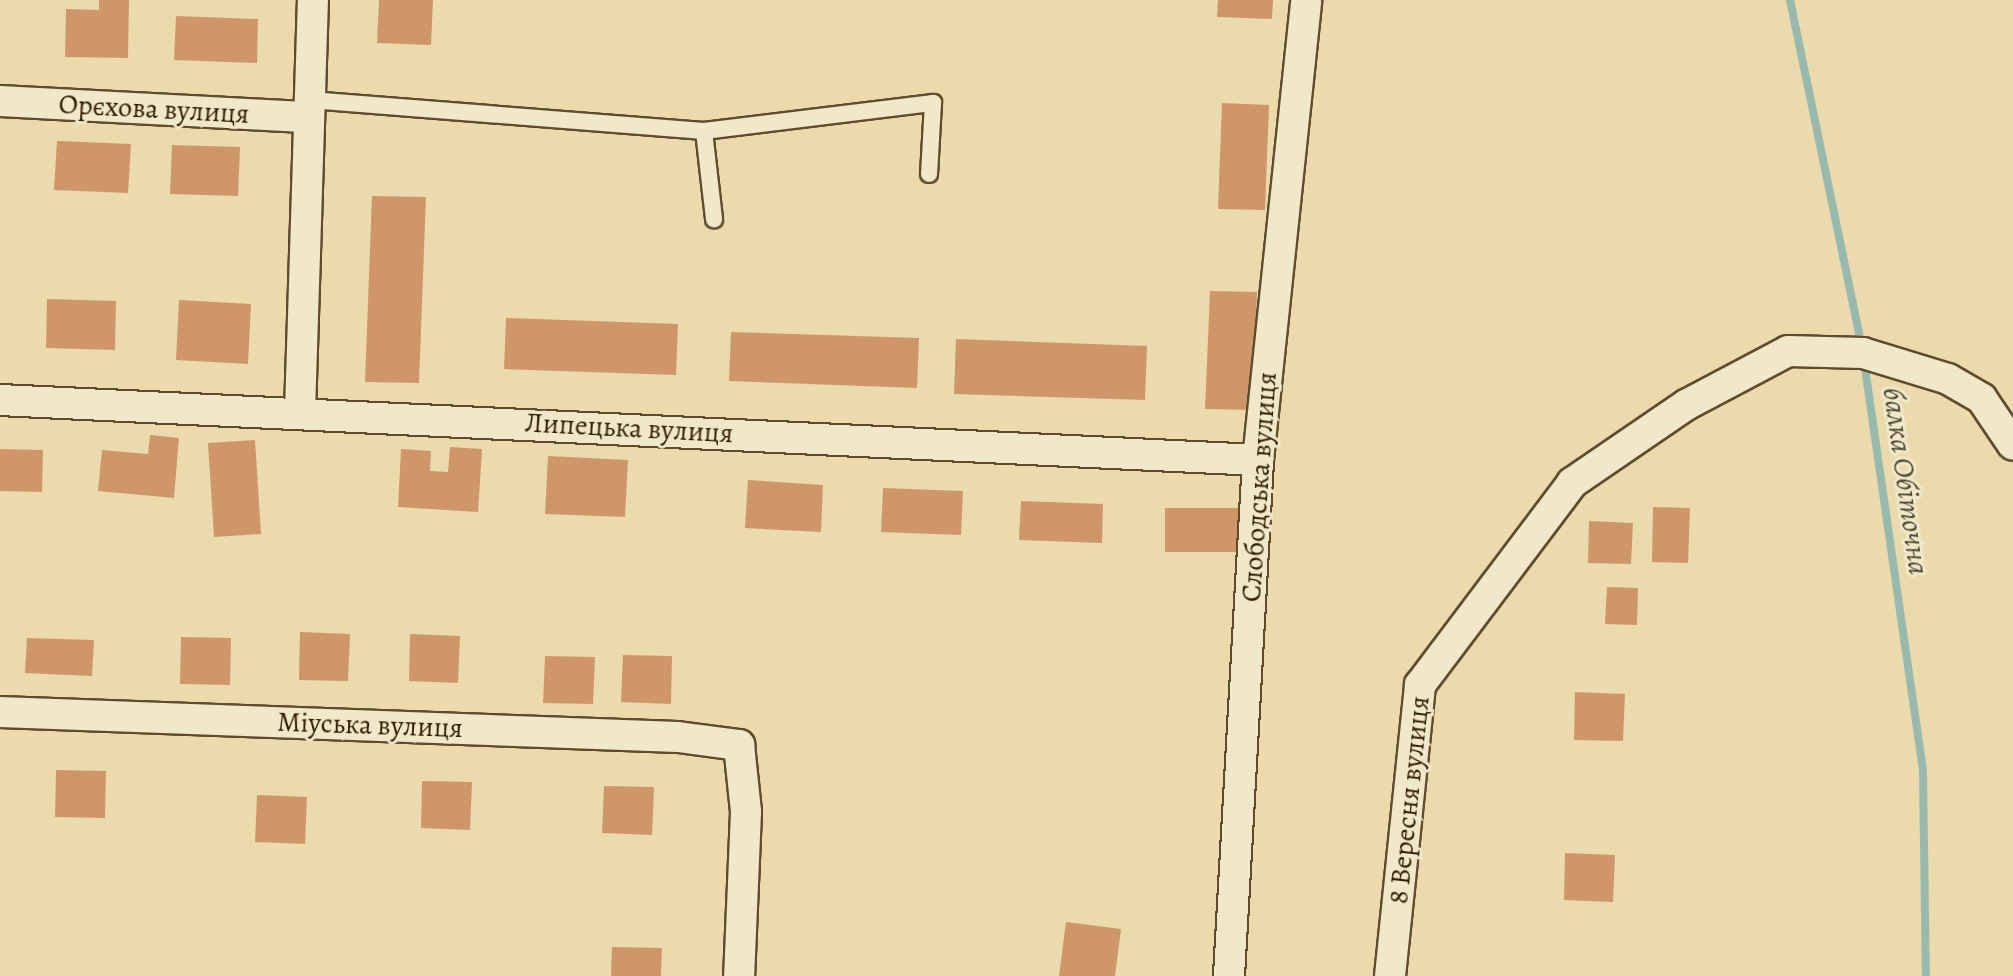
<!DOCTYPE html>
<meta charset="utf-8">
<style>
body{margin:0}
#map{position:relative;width:2013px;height:976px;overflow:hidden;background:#eadaac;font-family:Alegreya,serif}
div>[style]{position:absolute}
.stream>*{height:8px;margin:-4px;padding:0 4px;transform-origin:4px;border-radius:4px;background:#98baae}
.building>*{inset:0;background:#cf9769}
.roads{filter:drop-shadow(2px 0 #5e4c2c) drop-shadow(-2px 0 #5e4c2c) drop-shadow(0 2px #5e4c2c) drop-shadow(0 -2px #5e4c2c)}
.service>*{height:16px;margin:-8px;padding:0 8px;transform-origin:8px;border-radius:8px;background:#f1e7c9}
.minor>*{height:30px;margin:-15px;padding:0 15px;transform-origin:15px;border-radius:15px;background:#f1e7c9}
span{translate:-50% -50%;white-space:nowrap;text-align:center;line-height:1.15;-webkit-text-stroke:6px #f1e7c9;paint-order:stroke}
.street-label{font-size:28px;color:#301c01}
.water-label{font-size:30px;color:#4f4b35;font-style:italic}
</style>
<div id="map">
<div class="stream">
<i style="left:1790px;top:0;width:355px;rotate:78.3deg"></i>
<i style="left:1864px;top:361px;width:415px;rotate:81.8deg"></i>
<i style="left:1923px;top:772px;width:204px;rotate:89.2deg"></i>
</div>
<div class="building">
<i style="clip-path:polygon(99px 0,129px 0,128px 58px,65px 57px,66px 9px,99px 10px)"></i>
<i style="clip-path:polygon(379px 0,433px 0,431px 45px,377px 43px)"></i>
<i style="clip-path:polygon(1218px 0,1273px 0,1272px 19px,1217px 17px)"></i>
<i style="clip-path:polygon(176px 16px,258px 19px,257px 63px,174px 60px)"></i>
<i style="clip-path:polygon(1222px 103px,1269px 105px,1265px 210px,1218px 209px)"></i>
<i style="clip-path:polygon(57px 141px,131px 144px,128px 193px,54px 190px)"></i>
<i style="clip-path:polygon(172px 145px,240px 147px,238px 196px,170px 194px)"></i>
<i style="clip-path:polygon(372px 196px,426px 197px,419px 383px,365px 382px)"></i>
<i style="clip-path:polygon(1210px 291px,1257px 292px,1253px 410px,1205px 409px)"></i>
<i style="clip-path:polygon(47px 299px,116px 301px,115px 350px,46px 348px)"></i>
<i style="clip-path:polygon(179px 300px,251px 304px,248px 364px,176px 360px)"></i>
<i style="clip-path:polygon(506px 318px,678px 324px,676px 375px,504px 369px)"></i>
<i style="clip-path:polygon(731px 332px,919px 338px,917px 388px,729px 381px)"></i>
<i style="clip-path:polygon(956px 339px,1147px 346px,1145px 400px,954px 394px)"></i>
<i style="clip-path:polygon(150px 435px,179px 438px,174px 498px,98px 491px,102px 450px,148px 454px)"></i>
<i style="clip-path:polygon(255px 440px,261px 534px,214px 537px,208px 443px)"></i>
<i style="clip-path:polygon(450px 447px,482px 449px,478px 512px,398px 507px,401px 449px,431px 451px,430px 471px,448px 472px)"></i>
<i style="clip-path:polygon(0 449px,43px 450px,42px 492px,0 491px)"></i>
<i style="clip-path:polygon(548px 456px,628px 460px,625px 517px,545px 514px)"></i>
<i style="clip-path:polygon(748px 480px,823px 485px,821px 532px,745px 528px)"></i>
<i style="clip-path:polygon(883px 488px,963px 491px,961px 535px,881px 532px)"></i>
<i style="clip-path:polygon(1021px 501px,1103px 504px,1102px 543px,1019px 540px)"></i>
<i style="clip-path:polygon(1653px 507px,1690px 508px,1688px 563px,1652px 562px)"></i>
<i style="clip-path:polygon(1165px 508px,1238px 508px,1238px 552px,1165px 552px)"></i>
<i style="clip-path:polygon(1589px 521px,1633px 523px,1631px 564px,1588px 563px)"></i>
<i style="clip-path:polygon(1607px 587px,1638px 588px,1637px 625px,1605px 624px)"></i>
<i style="clip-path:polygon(300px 632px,350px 634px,348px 681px,299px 680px)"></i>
<i style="clip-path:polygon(410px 634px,460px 636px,458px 683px,409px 681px)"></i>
<i style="clip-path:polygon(181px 637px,231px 638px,230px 685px,180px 684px)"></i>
<i style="clip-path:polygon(27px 638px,94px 640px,92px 676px,25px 673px)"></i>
<i style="clip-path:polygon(623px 655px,672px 656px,671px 704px,621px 702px)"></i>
<i style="clip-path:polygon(545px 656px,595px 657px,593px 704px,543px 703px)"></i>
<i style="clip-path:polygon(1575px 692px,1625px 694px,1623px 741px,1574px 740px)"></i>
<i style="clip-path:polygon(56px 770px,106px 771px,105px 818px,55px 817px)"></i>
<i style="clip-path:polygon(422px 781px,472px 782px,470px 830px,421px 828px)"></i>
<i style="clip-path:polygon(604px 786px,654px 787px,652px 835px,602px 833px)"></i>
<i style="clip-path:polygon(257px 795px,307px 797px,305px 844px,255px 842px)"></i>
<i style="clip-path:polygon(1565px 853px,1615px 855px,1613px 902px,1564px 900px)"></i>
<i style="clip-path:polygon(1066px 922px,1121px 929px,1115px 976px,1059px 976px)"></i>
<i style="clip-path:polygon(612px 947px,662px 948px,661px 976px,611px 976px)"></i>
</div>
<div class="roads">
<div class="service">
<i style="left:310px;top:100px;width:395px;rotate:4.5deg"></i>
<i style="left:704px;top:131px;width:231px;rotate:-7deg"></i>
<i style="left:933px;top:103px;width:71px;rotate:93.2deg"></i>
<i style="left:704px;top:131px;width:89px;rotate:83.5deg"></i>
</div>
<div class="minor">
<i style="left:0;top:101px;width:309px;rotate:3deg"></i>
<i style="left:0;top:400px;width:1259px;rotate:2.73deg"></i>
<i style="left:300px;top:412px;width:412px;rotate:-88.2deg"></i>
<i style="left:0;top:712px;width:678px;rotate:2.11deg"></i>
<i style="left:678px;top:737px;width:62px;rotate:7.5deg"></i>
<i style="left:739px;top:745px;width:67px;rotate:84deg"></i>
<i style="left:746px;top:812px;width:164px;rotate:92.4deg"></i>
<i style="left:1229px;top:976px;width:517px;rotate:-86.78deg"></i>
<i style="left:1258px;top:460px;width:462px;rotate:-84deg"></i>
<i style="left:1390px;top:976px;width:293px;rotate:-84.1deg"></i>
<i style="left:1420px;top:685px;width:253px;rotate:-53deg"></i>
<i style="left:1572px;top:483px;width:138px;rotate:-34.4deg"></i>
<i style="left:1686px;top:405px;width:115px;rotate:-27.9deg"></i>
<i style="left:1788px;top:351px;width:75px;rotate:1.5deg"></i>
<i style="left:1863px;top:353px;width:89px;rotate:17deg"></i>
<i style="left:1948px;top:379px;width:39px;rotate:30deg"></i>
<i style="left:1982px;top:399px;width:55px;rotate:56deg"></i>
</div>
</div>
<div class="street-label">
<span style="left:154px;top:109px;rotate:3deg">Орєхова вулиця</span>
<span style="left:629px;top:428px;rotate:3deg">Липецька вулиця</span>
<span style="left:1259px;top:487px;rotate:-86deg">Слободська вулиця</span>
<span style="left:370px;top:725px;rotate:2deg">Міуська вулиця</span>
<span style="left:1409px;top:800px;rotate:-84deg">8 Вересня вулиця</span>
</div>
<div class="water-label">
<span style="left:1906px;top:481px;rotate:82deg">балка Обіточна</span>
</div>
</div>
